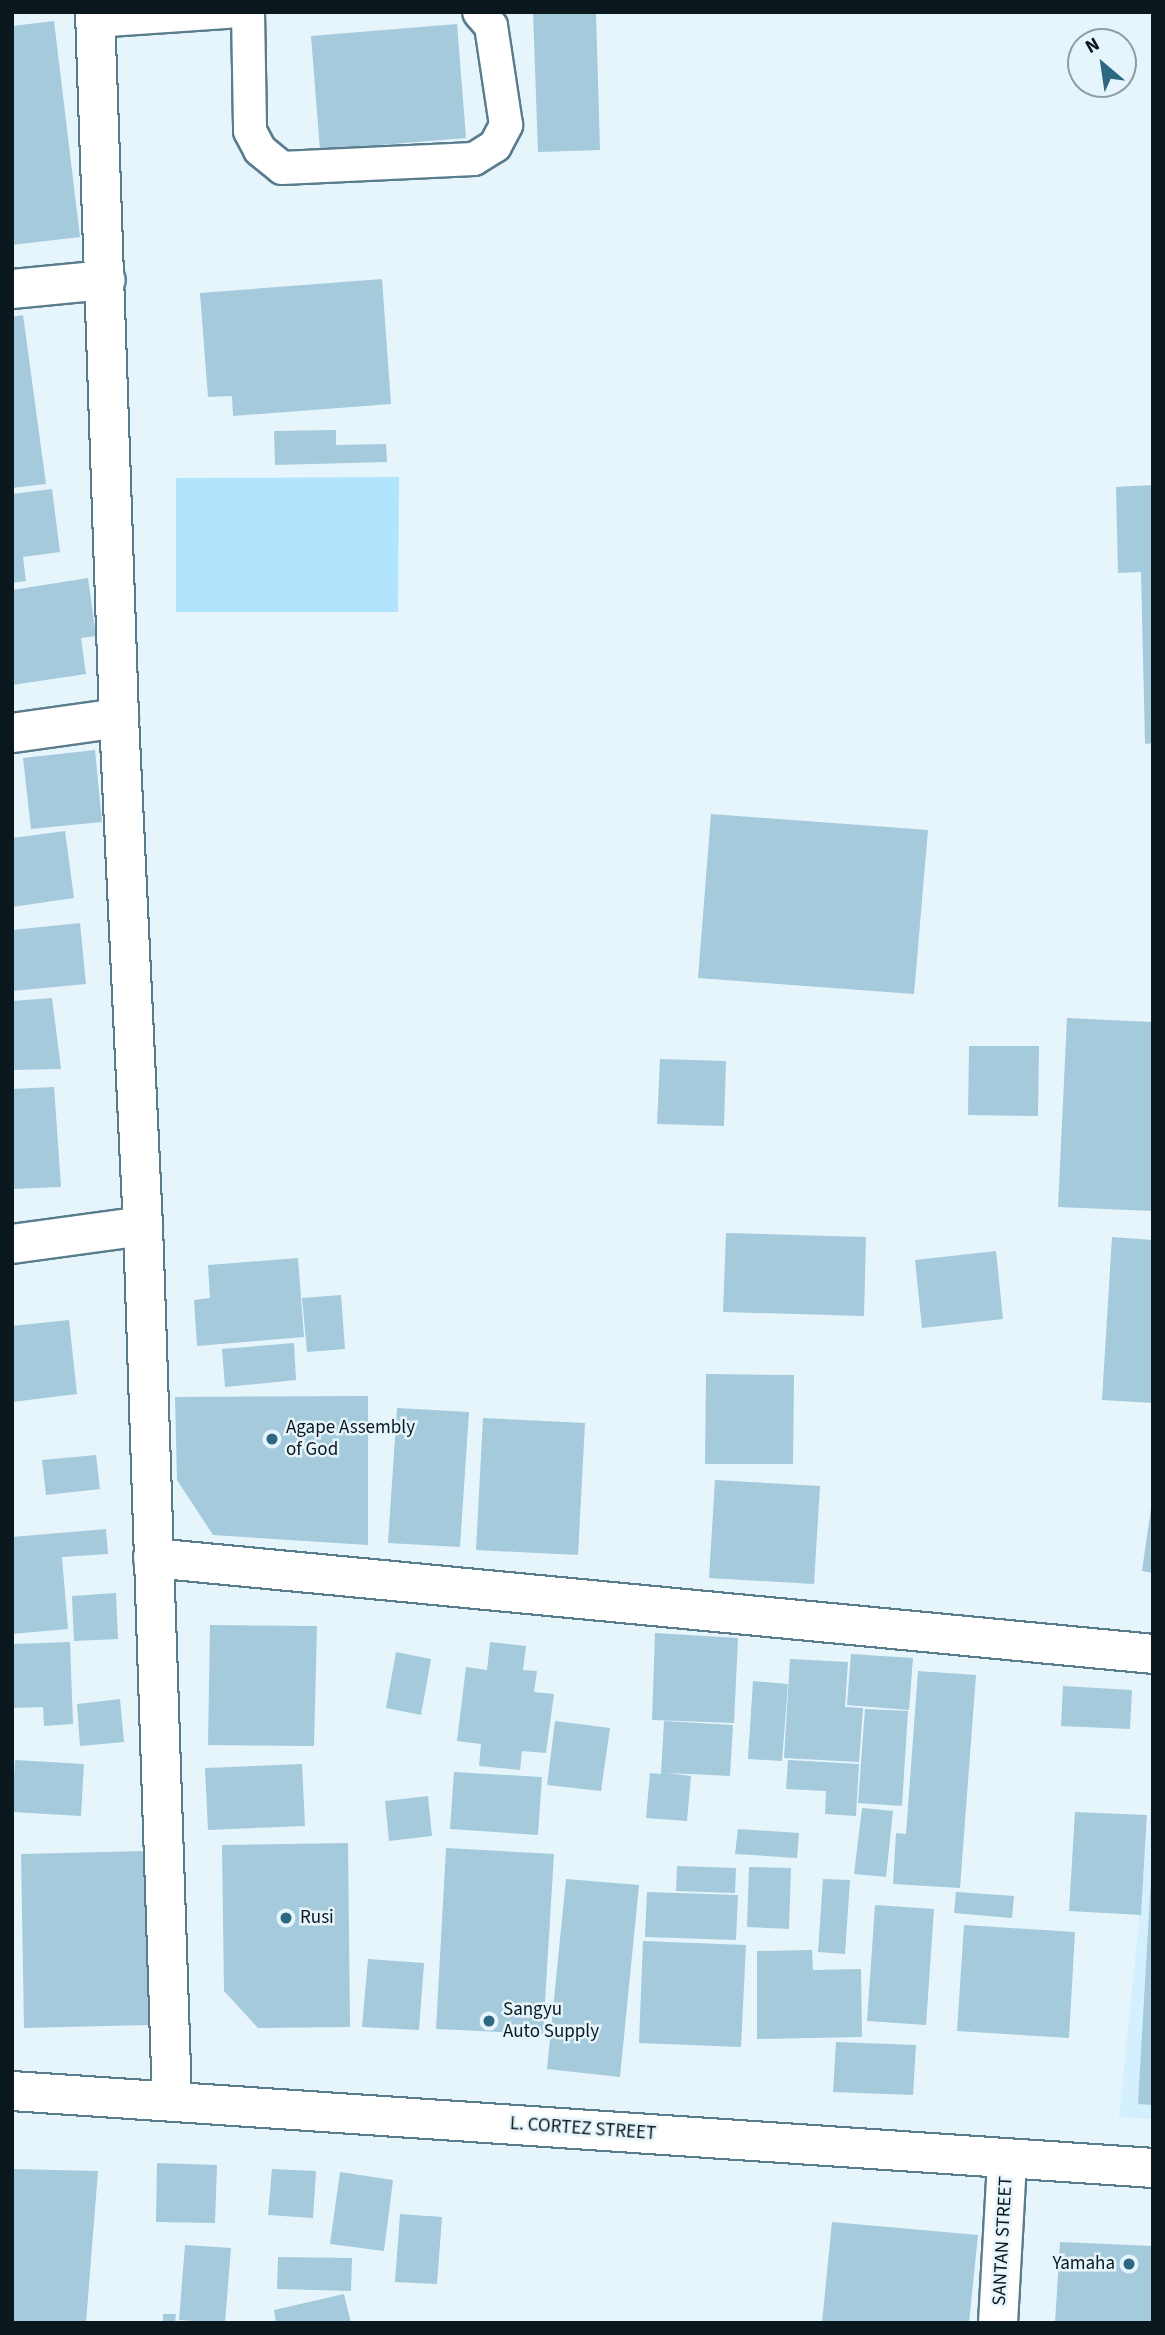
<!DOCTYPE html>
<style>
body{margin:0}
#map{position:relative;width:1165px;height:2335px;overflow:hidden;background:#e6f5fc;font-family:"Source Sans 3",sans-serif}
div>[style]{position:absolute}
.built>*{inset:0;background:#d4effd}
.green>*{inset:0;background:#b1e5fe}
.building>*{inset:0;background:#a5cadc}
.roads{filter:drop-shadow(2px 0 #5a7d8e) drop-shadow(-2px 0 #5a7d8e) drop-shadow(0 2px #5a7d8e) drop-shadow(0 -2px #5a7d8e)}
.service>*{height:32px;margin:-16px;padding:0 16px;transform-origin:16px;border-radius:16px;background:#fff}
.minor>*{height:38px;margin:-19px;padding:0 19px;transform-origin:19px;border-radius:19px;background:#fff}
.secondary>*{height:38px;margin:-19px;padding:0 19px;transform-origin:19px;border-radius:19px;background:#fff}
.dots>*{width:19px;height:19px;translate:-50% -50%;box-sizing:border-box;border:4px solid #e6f5fc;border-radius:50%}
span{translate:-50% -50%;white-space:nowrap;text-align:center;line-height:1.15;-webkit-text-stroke:5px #e6f5fc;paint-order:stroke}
.poi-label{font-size:19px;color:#0a181e}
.left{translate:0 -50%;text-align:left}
.right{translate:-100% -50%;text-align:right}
.street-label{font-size:19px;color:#0a181e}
.frame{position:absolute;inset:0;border:14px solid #0a181e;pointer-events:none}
.north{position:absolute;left:1067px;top:28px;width:70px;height:70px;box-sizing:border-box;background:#e6f5fc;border:2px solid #8e9da3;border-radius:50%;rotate:331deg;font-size:19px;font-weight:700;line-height:28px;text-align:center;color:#0a181e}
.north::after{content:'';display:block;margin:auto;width:24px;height:32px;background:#2e6780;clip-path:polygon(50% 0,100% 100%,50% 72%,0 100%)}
</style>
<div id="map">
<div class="built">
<i style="clip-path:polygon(1151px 1803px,1153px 1803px,1153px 2119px,1119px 2117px)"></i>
</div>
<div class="green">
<i style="clip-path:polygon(399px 477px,398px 612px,176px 612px,176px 478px)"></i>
</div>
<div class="building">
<i style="clip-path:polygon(533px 12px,596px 12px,600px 150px,538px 152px)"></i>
<i style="clip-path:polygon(54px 21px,80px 237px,12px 245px,12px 26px)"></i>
<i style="clip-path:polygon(457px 24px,466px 138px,320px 150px,311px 36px)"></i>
<i style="clip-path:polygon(382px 279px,391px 404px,233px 416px,232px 396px,208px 397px,200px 293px)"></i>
<i style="clip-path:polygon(23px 315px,46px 484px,12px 488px,12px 317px)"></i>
<i style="clip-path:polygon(336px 430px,336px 445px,386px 444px,387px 462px,275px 465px,274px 431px)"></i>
<i style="clip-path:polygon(1153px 485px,1153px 743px,1145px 744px,1141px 572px,1118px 573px,1116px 487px)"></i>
<i style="clip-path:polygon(52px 489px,60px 552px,23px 557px,26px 581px,12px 583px,12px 494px)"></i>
<i style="clip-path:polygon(88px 578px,96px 636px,81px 638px,86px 674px,12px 685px,12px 590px)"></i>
<i style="clip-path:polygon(95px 750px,102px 822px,31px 829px,23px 758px)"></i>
<i style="clip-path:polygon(711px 814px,928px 830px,914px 994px,698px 978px)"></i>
<i style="clip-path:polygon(65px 831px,74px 898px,12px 907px,12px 838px)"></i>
<i style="clip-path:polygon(80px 923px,86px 984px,12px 991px,12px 930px)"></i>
<i style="clip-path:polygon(52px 998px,61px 1069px,12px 1070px,12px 1001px)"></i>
<i style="clip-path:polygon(1067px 1018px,1153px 1022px,1153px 1211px,1058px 1207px)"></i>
<i style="clip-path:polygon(969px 1046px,1039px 1046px,1038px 1116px,968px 1115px)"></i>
<i style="clip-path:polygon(660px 1059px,726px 1061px,724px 1126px,657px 1124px)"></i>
<i style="clip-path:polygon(54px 1087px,61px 1187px,12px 1189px,12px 1089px)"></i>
<i style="clip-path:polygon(726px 1233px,866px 1237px,864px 1316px,723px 1312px)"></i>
<i style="clip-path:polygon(1112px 1237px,1153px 1240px,1153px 1403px,1102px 1400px)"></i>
<i style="clip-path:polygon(996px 1251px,1003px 1319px,922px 1328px,915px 1260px)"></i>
<i style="clip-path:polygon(298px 1258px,304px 1337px,197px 1346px,194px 1300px,210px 1298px,208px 1265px)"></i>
<i style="clip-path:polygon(341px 1295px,345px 1349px,307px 1352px,302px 1298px)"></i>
<i style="clip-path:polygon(69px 1320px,77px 1394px,12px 1402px,12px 1326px)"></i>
<i style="clip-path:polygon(294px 1343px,296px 1380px,225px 1387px,222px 1349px)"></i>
<i style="clip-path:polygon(706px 1374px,794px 1375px,793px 1464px,705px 1464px)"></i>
<i style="clip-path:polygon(368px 1396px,368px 1545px,213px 1535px,177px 1480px,175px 1397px)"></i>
<i style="clip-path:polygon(397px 1408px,469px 1412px,460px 1547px,388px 1543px)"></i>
<i style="clip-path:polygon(483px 1418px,585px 1423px,578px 1555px,476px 1550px)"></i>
<i style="clip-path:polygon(96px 1455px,100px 1489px,46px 1495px,42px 1460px)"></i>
<i style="clip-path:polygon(715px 1480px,820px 1486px,814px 1584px,709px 1578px)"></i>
<i style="clip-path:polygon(1151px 1508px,1153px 1508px,1153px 1573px,1142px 1571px)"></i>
<i style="clip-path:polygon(106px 1529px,108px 1554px,62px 1557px,68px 1629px,12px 1634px,12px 1537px)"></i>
<i style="clip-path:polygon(116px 1593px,118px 1639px,74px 1641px,72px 1596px)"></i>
<i style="clip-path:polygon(210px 1625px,317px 1626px,314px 1746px,208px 1745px)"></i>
<i style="clip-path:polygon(655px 1633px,738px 1638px,734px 1723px,652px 1720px)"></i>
<i style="clip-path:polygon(70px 1642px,73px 1724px,44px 1726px,43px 1707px,12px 1708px,12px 1644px)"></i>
<i style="clip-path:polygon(490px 1642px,526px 1646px,523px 1670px,537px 1671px,534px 1692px,554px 1694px,546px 1753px,522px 1751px,520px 1770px,479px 1766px,481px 1744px,457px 1741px,466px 1667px,487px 1670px)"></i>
<i style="clip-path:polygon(396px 1652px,431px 1659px,421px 1715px,386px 1708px)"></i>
<i style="clip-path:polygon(851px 1654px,913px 1658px,909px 1710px,847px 1705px)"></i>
<i style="clip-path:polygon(790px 1659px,848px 1662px,845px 1707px,863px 1708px,859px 1762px,784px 1758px)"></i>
<i style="clip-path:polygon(918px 1671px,976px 1675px,960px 1888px,893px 1884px,896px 1833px,906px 1834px)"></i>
<i style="clip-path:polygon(753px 1681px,788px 1684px,782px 1761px,748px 1759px)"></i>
<i style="clip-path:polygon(1063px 1686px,1132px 1690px,1130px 1729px,1061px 1726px)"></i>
<i style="clip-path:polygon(120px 1699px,124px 1742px,80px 1746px,77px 1704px)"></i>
<i style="clip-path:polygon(865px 1709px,908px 1711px,902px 1806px,858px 1803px)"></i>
<i style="clip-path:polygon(555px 1721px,610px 1728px,601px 1791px,547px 1785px)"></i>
<i style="clip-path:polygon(664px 1721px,733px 1725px,730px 1776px,667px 1773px,691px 1776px,687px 1821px,646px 1818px,650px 1773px,661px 1774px)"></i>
<i style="clip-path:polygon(15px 1760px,84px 1764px,81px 1816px,12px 1812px)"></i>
<i style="clip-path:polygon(788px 1760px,859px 1764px,856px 1816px,825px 1814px,826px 1791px,786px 1789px)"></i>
<i style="clip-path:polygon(302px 1764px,305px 1826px,208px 1830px,205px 1768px)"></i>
<i style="clip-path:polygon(454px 1772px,542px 1777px,538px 1835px,450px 1829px)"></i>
<i style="clip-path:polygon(428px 1796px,432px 1836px,389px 1841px,385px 1801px)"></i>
<i style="clip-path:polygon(862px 1808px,893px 1811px,886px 1877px,854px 1874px)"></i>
<i style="clip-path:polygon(1075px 1812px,1147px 1815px,1141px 1915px,1069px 1911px)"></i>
<i style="clip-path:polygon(738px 1829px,799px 1833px,797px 1858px,735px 1854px)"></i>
<i style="clip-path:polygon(348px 1843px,350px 2027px,258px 2028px,224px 1991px,222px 1845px)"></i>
<i style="clip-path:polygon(446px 1848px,554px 1854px,543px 2034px,436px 2029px)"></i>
<i style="clip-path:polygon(145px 1851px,149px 2025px,24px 2028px,21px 1854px)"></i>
<i style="clip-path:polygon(677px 1866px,736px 1868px,735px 1893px,676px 1891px)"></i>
<i style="clip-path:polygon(749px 1867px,791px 1868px,789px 1929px,747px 1927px)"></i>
<i style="clip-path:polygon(1151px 1878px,1153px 1878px,1153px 2105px,1138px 2104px)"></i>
<i style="clip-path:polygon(566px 1879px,639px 1885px,620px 2077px,547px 2069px)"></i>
<i style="clip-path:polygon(823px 1879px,850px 1880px,845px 1954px,818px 1952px)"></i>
<i style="clip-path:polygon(647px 1892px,738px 1895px,736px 1940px,645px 1937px)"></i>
<i style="clip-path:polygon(956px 1892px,1014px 1896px,1012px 1918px,954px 1913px)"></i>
<i style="clip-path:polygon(875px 1905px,934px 1909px,926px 2025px,867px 2021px)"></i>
<i style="clip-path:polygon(964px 1925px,1075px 1932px,1069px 2038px,957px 2031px)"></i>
<i style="clip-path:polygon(643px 1941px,746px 1945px,741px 2047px,639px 2043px)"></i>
<i style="clip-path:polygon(812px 1950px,813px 1970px,861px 1969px,862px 2037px,757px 2039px,757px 1951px)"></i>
<i style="clip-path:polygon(368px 1959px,424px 1963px,419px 2030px,362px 2027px)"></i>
<i style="clip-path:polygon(836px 2042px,916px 2045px,913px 2095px,833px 2092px)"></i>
<i style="clip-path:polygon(157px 2163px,217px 2165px,215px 2223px,156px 2222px)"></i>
<i style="clip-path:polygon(12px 2169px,98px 2171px,86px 2323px,12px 2323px)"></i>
<i style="clip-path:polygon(272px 2169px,316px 2171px,313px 2218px,268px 2215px)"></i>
<i style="clip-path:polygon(340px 2172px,393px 2180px,384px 2251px,330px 2244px)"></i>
<i style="clip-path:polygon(400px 2214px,442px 2217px,437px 2284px,395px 2282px)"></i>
<i style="clip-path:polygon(832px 2222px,978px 2235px,969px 2323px,822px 2323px)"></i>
<i style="clip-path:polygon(1060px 2242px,1153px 2246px,1153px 2323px,1055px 2323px)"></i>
<i style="clip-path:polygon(185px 2245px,231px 2248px,225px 2323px,179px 2320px)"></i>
<i style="clip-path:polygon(278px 2257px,352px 2258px,351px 2291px,277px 2289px)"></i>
<i style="clip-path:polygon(344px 2294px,351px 2323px,276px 2323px,274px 2310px)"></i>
<i style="clip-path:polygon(163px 2314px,176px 2314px,175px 2323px,163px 2323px)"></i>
</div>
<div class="roads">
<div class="service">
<i style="left:248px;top:12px;width:119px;rotate:89deg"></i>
<i style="left:250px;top:131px;width:21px;rotate:62deg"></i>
<i style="left:260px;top:150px;width:28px;rotate:39deg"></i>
<i style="left:282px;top:168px;width:192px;rotate:-2.7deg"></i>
<i style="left:474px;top:159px;width:25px;rotate:-32deg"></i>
<i style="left:495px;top:146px;width:24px;rotate:-62deg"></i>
<i style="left:506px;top:125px;width:100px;rotate:-98.6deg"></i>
<i style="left:491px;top:26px;width:18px;rotate:-131deg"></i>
<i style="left:95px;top:21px;width:133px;rotate:-3.9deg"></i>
</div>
<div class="minor">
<i style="left:95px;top:12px;width:706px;rotate:88.05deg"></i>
<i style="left:119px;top:718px;width:509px;rotate:87.3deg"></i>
<i style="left:143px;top:1226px;width:875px;rotate:88.1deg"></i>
<i style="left:12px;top:289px;width:94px;rotate:-5.5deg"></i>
<i style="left:12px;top:733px;width:108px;rotate:-8deg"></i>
<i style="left:12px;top:1244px;width:132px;rotate:-7.8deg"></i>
<i style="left:153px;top:1558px;width:1005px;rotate:5.48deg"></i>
<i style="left:998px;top:2323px;width:163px;rotate:-86.8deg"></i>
</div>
<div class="secondary">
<i style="left:12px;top:2091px;width:1144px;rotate:3.86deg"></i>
</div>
</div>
<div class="dots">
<i style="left:272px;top:1439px;background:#2e6780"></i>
<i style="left:286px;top:1918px;background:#2e6780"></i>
<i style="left:489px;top:2021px;background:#2e6780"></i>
<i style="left:1129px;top:2264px;background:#2e6780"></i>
</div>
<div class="poi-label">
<span class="left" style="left:286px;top:1439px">Agape Assembly<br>of God</span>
<span class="left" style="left:300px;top:1918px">Rusi</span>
<span class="left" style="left:503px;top:2021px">Sangyu<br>Auto Supply</span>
<span class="right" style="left:1115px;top:2264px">Yamaha</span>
</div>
<div class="street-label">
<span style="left:583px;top:2129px;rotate:4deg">L. CORTEZ STREET</span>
<span style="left:1003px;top:2241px;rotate:-87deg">SANTAN STREET</span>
</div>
<div class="frame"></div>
<div class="north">N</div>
</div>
